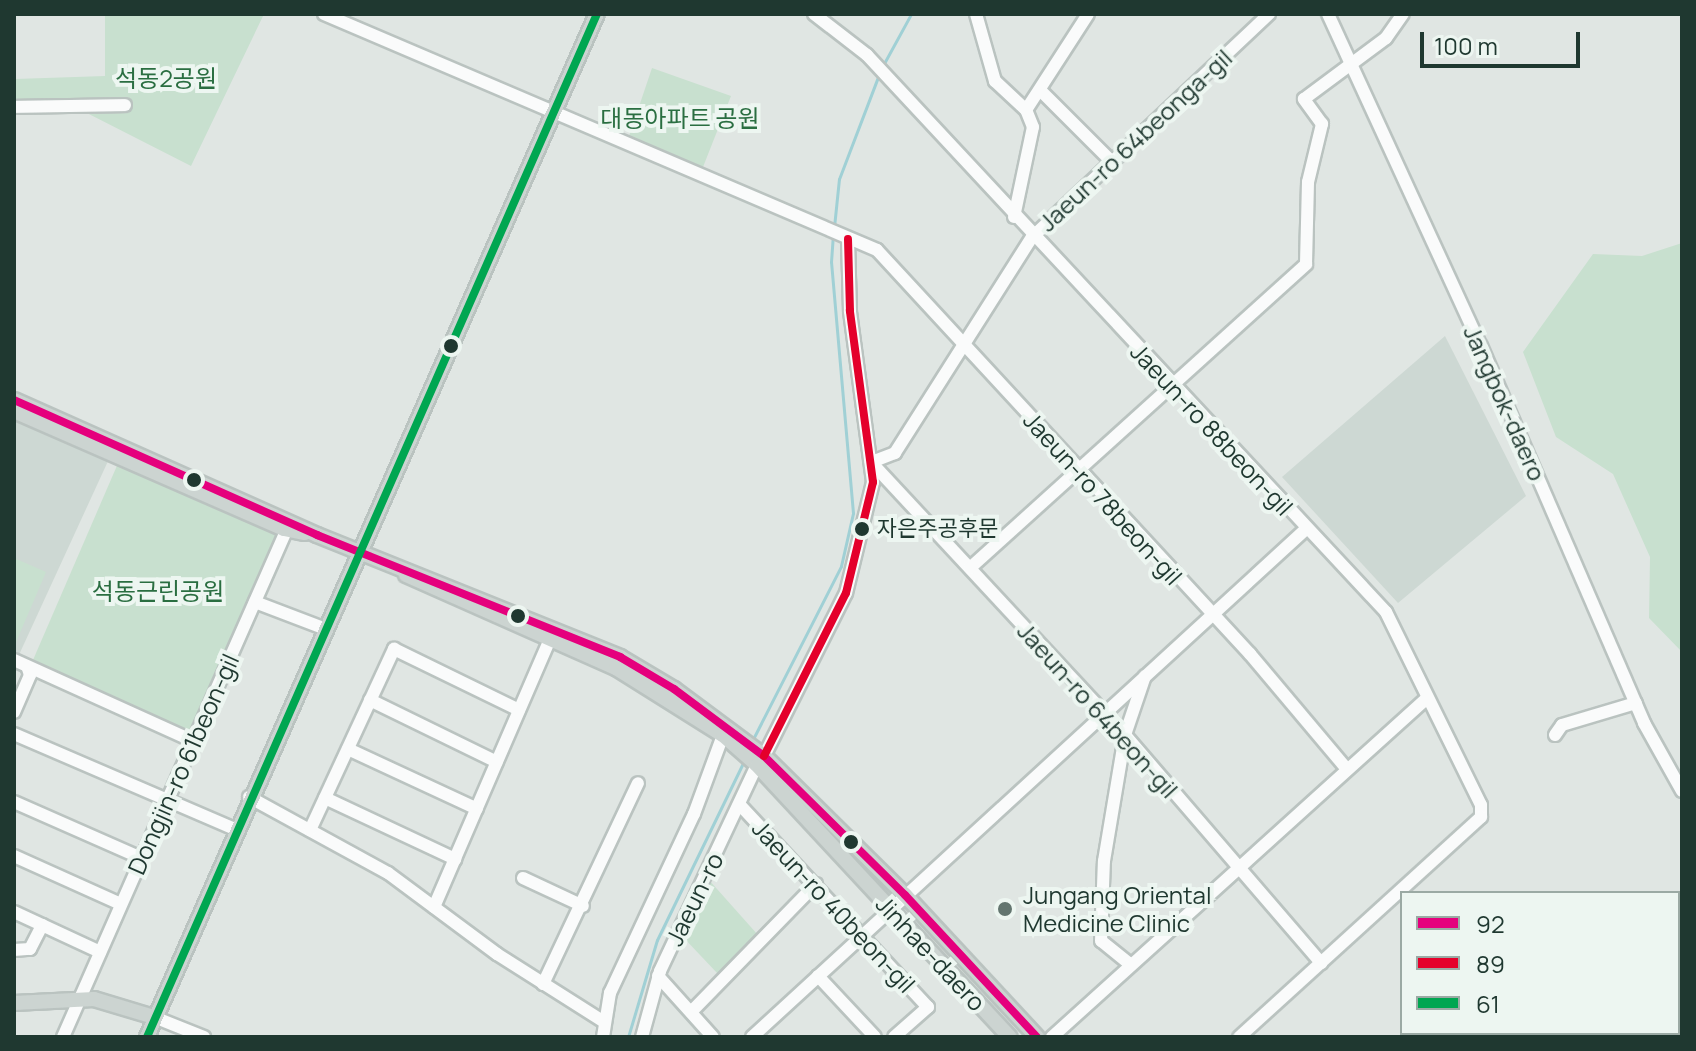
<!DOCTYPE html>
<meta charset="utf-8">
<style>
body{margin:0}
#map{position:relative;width:1696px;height:1051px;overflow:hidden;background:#e0e6e3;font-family:Manrope,"Noto Sans KR",sans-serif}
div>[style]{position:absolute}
.built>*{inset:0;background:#cdd8d3}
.green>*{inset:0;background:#c8e0cf}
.stream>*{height:3px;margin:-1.5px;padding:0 1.5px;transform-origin:1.5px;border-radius:1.5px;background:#a0d0d5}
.roads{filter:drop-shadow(2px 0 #bac3c0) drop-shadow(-2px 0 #bac3c0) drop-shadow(0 2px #bac3c0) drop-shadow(0 -2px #bac3c0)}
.minor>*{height:12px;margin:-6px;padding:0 6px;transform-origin:6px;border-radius:6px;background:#fafbfb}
.major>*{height:14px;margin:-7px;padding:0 7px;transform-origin:7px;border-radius:7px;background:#ccd4d1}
.bus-1>*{height:8px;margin:-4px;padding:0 4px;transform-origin:4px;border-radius:4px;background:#e5007d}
.bus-2>*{height:8px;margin:-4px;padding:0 4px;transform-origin:4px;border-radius:4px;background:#e4002b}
.bus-3>*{height:8px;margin:-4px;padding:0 4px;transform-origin:4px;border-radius:4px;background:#00a651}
.dots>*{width:22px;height:22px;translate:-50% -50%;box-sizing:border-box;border:4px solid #edf6f1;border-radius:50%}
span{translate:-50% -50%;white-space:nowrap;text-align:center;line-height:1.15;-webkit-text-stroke:8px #edf6f1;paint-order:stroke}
.bus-label{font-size:22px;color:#1f3830}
.left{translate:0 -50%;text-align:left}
.park-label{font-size:24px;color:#2a6e41}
.street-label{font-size:24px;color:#1f3830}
.poi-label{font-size:24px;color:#1f3830}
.frame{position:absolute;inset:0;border:16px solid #1f3830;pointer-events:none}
.legend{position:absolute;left:1400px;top:891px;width:280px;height:144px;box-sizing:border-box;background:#edf6f1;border:2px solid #9baaa4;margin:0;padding:10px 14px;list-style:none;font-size:24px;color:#1f3830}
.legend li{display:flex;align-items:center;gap:16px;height:40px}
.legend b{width:40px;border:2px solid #9baaa4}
.scale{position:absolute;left:1420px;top:32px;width:160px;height:36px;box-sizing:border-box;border:4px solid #1f3830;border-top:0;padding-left:10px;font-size:24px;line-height:28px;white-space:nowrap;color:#1f3830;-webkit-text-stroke:6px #edf6f1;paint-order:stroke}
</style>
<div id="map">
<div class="built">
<i style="clip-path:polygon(1445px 336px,1526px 496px,1398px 603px,1282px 477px)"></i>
<i style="clip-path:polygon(14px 421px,109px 459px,18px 657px,14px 655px)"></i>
</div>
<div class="green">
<i style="clip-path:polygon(105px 14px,264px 14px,191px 166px,81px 110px,14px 103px,15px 79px,105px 76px)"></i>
<i style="clip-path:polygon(652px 68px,731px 96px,703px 167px,629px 136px)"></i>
<i style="clip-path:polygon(1682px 243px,1682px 652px,1649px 618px,1650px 557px,1613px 474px,1556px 437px,1523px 352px,1593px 254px,1642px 256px)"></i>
<i style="clip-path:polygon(119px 461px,278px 534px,190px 734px,33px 660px)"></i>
<i style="clip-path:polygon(14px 558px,46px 572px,14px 647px)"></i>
<i style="clip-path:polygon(709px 880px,758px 935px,718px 974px,682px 936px)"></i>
</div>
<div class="stream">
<i style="left:882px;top:67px;width:60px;rotate:-61.3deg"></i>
<i style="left:834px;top:227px;width:48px;rotate:-84.1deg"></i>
<i style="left:839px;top:179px;width:112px;rotate:-69.1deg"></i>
<i style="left:753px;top:739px;width:194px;rotate:-63deg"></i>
<i style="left:841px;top:566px;width:54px;rotate:-77.2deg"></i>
<i style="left:853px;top:513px;width:252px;rotate:-95deg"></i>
<i style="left:831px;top:262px;width:27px;rotate:-86deg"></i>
<i style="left:628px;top:1037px;width:101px;rotate:-73.4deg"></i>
<i style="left:657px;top:940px;width:199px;rotate:-64.1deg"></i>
<i style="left:1557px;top:1037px;width:4px;rotate:-63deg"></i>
</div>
<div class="roads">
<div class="minor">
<i style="left:324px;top:14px;width:601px;rotate:23.11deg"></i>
<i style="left:877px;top:250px;width:550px;rotate:47.28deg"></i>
<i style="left:1250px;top:654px;width:150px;rotate:49.9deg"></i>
<i style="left:814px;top:14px;width:67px;rotate:37.7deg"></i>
<i style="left:867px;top:55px;width:761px;rotate:47.02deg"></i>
<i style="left:1386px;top:612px;width:215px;rotate:63.8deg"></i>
<i style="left:1481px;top:805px;width:12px;rotate:90deg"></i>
<i style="left:1481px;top:817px;width:327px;rotate:137.7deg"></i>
<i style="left:976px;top:14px;width:70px;rotate:74.2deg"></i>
<i style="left:995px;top:81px;width:42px;rotate:43.1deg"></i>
<i style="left:1269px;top:14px;width:325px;rotate:136.7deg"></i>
<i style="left:1032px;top:237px;width:256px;rotate:122.4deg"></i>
<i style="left:895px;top:453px;width:26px;rotate:159deg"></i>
<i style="left:871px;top:462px;width:373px;rotate:47.1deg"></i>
<i style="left:1125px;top:735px;width:301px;rotate:49.3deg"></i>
<i style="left:1328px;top:14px;width:366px;rotate:65.3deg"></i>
<i style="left:1481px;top:346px;width:411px;rotate:66.6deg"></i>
<i style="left:1644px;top:723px;width:78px;rotate:60.8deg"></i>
<i style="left:1040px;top:90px;width:103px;rotate:45deg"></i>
<i style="left:14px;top:107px;width:111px;rotate:-1deg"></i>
<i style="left:1014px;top:217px;width:92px;rotate:-78.1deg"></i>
<i style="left:1033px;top:127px;width:18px;rotate:-112deg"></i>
<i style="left:1026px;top:110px;width:114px;rotate:-57.1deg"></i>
<i style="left:970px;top:568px;width:453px;rotate:-42.1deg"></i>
<i style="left:1306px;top:264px;width:82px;rotate:-88.6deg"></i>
<i style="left:1308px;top:182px;width:60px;rotate:-76.4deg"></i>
<i style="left:1322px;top:124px;width:31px;rotate:-126deg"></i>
<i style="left:1304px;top:99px;width:102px;rotate:-36.6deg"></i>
<i style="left:1386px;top:38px;width:29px;rotate:-55deg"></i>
<i style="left:255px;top:602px;width:73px;rotate:20.9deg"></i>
<i style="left:14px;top:660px;width:196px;rotate:24.3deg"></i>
<i style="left:370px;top:700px;width:141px;rotate:26deg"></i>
<i style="left:14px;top:712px;width:40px;rotate:-66.6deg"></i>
<i style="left:30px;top:675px;width:9px;rotate:-108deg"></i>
<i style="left:14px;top:734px;width:241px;rotate:23.3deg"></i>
<i style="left:1555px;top:735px;width:12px;rotate:-55deg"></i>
<i style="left:1562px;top:725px;width:77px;rotate:-16.6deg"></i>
<i style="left:348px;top:749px;width:142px;rotate:24.9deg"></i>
<i style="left:764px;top:756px;width:182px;rotate:-63.3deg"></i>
<i style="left:846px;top:593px;width:114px;rotate:-76.3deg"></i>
<i style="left:873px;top:482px;width:173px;rotate:-97.7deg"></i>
<i style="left:850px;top:311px;width:72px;rotate:-91.6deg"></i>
<i style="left:249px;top:797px;width:158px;rotate:28.7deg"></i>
<i style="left:388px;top:873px;width:136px;rotate:36.6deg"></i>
<i style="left:497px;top:954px;width:127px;rotate:32.4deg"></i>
<i style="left:325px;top:798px;width:144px;rotate:25.1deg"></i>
<i style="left:14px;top:802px;width:139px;rotate:23.8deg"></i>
<i style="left:740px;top:805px;width:276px;rotate:47.1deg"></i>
<i style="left:928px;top:1007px;width:45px;rotate:138.6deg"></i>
<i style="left:310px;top:830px;width:200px;rotate:-65.1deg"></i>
<i style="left:394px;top:649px;width:139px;rotate:26deg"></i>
<i style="left:14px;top:856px;width:117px;rotate:24.2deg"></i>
<i style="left:523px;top:878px;width:66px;rotate:25deg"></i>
<i style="left:434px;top:907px;width:292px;rotate:-66.6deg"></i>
<i style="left:14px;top:912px;width:95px;rotate:24.9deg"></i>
<i style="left:14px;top:950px;width:16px;rotate:-4deg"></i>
<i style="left:30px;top:949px;width:27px;rotate:-63deg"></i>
<i style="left:1131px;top:965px;width:38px;rotate:-141deg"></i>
<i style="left:1101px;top:941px;width:80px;rotate:-87.9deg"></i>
<i style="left:1104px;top:861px;width:128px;rotate:-80.5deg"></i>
<i style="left:1125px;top:735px;width:62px;rotate:-71.3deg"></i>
<i style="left:658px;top:976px;width:82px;rotate:48deg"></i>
<i style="left:818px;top:976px;width:83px;rotate:46.9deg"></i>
<i style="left:543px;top:984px;width:222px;rotate:-64.7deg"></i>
<i style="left:691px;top:1012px;width:179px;rotate:-45.7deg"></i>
<i style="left:154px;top:1017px;width:54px;rotate:21.8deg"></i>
<i style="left:63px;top:1037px;width:555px;rotate:-66.21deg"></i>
<i style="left:603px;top:1037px;width:45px;rotate:-81deg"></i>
<i style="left:610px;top:993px;width:198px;rotate:-64.9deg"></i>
<i style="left:694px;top:814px;width:84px;rotate:-69.8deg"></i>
<i style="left:642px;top:1037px;width:68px;rotate:-74.7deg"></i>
<i style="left:660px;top:971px;width:228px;rotate:-64.8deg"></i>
<i style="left:752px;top:1037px;width:752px;rotate:-42.52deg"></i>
<i style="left:1052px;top:1037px;width:506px;rotate:-42.11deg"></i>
</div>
<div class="major">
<i style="left:14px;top:400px;width:332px;rotate:24deg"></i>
<i style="left:317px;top:535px;width:327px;rotate:21.9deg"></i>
<i style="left:620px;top:657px;width:63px;rotate:30.7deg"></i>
<i style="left:674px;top:689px;width:112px;rotate:36.7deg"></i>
<i style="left:764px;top:756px;width:198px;rotate:44.6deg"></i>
<i style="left:905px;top:895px;width:194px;rotate:47.1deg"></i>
<i style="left:14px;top:411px;width:295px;rotate:23.6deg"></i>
<i style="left:284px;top:529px;width:21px;rotate:11deg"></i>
<i style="left:406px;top:575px;width:230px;rotate:23.9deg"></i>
<i style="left:616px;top:668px;width:126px;rotate:32.1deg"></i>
<i style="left:723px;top:735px;width:45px;rotate:41.4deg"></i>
<i style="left:757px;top:765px;width:371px;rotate:47.1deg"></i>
<i style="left:14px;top:1003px;width:80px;rotate:-2.9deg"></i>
<i style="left:94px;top:999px;width:63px;rotate:16.7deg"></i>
<i style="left:147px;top:1037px;width:1118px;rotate:-66.26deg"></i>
</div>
</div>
<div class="bus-1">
<i style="left:14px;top:400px;width:332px;rotate:24deg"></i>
<i style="left:317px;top:535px;width:327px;rotate:21.9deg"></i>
<i style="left:620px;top:657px;width:63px;rotate:30.7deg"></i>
<i style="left:674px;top:689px;width:112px;rotate:36.7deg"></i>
<i style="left:764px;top:756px;width:198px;rotate:44.6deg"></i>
<i style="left:905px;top:895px;width:194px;rotate:47.1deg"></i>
</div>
<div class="bus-2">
<i style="left:764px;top:756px;width:182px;rotate:-63.3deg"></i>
<i style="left:846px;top:593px;width:114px;rotate:-76.3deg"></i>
<i style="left:873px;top:482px;width:173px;rotate:-97.7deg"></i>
<i style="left:850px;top:311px;width:72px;rotate:-91.6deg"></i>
</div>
<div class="bus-3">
<i style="left:147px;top:1037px;width:1118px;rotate:-66.26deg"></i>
</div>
<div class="dots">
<i style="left:451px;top:346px;background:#1f3830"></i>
<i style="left:194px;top:480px;background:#1f3830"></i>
<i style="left:862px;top:529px;background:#1f3830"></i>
<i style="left:518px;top:616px;background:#1f3830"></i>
<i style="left:851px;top:842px;background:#1f3830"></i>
<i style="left:1005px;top:909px;background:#63756f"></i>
</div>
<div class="bus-label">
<span class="left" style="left:877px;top:529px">자은주공후문</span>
</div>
<div class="park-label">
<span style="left:166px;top:78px">석동2공원</span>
<span style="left:680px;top:118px">대동아파트 공원</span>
<span style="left:158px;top:591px">석동근린공원</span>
</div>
<div class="street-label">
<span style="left:1135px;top:140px;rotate:-43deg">Jaeun-ro 64beonga-gil</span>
<span style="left:1505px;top:403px;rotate:66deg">Jangbok-daero</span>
<span style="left:1212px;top:429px;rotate:47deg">Jaeun-ro 88beon-gil</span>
<span style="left:1103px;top:498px;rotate:48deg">Jaeun-ro 78beon-gil</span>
<span style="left:1098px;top:710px;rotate:48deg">Jaeun-ro 64beon-gil</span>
<span style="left:183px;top:764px;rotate:-66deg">Dongjin-ro 61beon-gil</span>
<span style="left:694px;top:899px;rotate:-64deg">Jaeun-ro</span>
<span style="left:834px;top:906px;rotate:47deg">Jaeun-ro 40beon-gil</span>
<span style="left:931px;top:953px;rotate:47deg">Jinhae-daero</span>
</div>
<div class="poi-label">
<span class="left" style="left:1023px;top:909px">Jungang Oriental<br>Medicine Clinic</span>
</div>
<div class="frame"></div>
<ul class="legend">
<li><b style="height:10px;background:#e5007d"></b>92</li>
<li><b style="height:10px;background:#e4002b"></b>89</li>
<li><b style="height:10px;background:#00a651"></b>61</li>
</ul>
<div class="scale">100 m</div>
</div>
